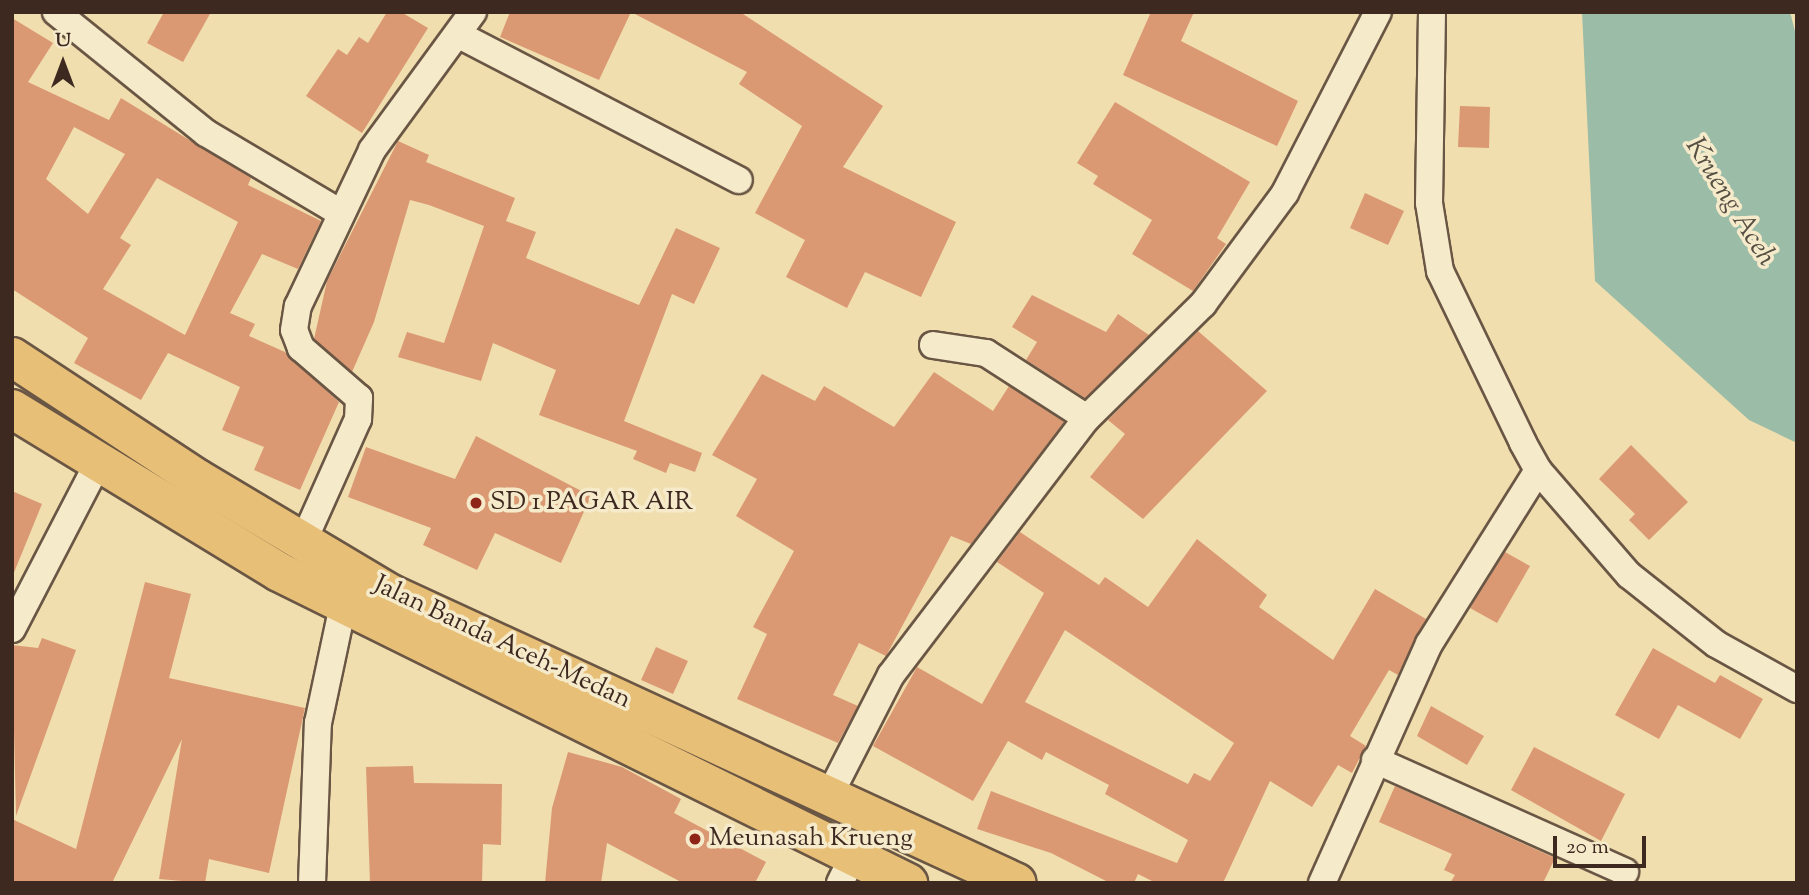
<!DOCTYPE html>
<style>
body{margin:0}
#map{position:relative;width:1809px;height:895px;overflow:hidden;background:#f0deae;font-family:"Sorts Mill Goudy",serif}
div>[style]{position:absolute}
.water>*{inset:0;background:#9bbca7}
.building>*{inset:0;background:#db9973}
.roads{filter:drop-shadow(2px 0 #6a5644) drop-shadow(-2px 0 #6a5644) drop-shadow(0 2px #6a5644) drop-shadow(0 -2px #6a5644)}
.minor>*{height:26px;margin:-13px;padding:0 13px;transform-origin:13px;border-radius:13px;background:#f5eaca}
.trunk>*{height:38px;margin:-19px;padding:0 19px;transform-origin:19px;border-radius:19px;background:#e8bf77}
.dots>*{width:19px;height:19px;translate:-50% -50%;box-sizing:border-box;border:4px solid #f5eaca;border-radius:50%}
span{translate:-50% -50%;white-space:nowrap;text-align:center;line-height:1.15;-webkit-text-stroke:7px #f5eaca;paint-order:stroke}
.poi-label{font-size:26px;color:#3e2921}
.left{translate:0 -50%;text-align:left}
.street-label{font-size:26px;color:#3e2921}
.water-label{font-size:28px;color:#554e42;font-style:italic}
.frame{position:absolute;inset:0;border:14px solid #3e2921;pointer-events:none}
.north{position:absolute;left:28px;top:28px;width:70px;height:70px;-webkit-text-stroke:5px #f5eaca;paint-order:stroke;rotate:0deg;font-size:19px;font-weight:700;line-height:28px;text-align:center;color:#3e2921}
.north::after{content:'';display:block;margin:auto;width:24px;height:32px;background:#3e2921;clip-path:polygon(50% 0,100% 100%,50% 72%,0 100%)}
.scale{position:absolute;left:1553px;top:836px;width:93px;height:32px;box-sizing:border-box;border:4px solid #3e2921;border-top:0;padding-left:9px;font-size:21px;line-height:24px;white-space:nowrap;color:#3e2921;-webkit-text-stroke:5px #f5eaca;paint-order:stroke}
</style>
<div id="map">
<div class="water">
<i style="clip-path:polygon(1582px 12px,1790px 12px,1797px 39px,1797px 443px,1749px 420px,1595px 281px)"></i>
</div>
<div class="building">
<i style="clip-path:polygon(164px 12px,211px 12px,183px 62px,147px 43px)"></i>
<i style="clip-path:polygon(387px 12px,401px 12px,428px 28px,362px 133px,306px 96px,338px 49px,347px 55px,359px 37px,368px 43px)"></i>
<i style="clip-path:polygon(510px 12px,740px 12px,883px 106px,843px 167px,956px 222px,921px 297px,865px 272px,847px 308px,786px 277px,805px 240px,755px 213px,802px 126px,739px 84px,747px 72px,631px 12px,599px 80px,500px 37px)"></i>
<i style="clip-path:polygon(1151px 12px,1194px 12px,1181px 41px,1298px 101px,1277px 146px,1123px 75px)"></i>
<i style="clip-path:polygon(evenodd,12px 18px,53px 43px,28px 82px,109px 120px,121px 98px,251px 178px,248px 185px,321px 221px,298px 269px,262px 254px,230px 313px,255px 324px,249px 336px,285px 352px,339px 402px,300px 490px,254px 470px,264px 447px,222px 430px,240px 387px,168px 353px,141px 400px,74px 363px,88px 338px,12px 289px,12px 18px,74px 127px,125px 154px,88px 214px,46px 179px,74px 127px,12px 18px,157px 178px,238px 222px,185px 335px,103px 289px,131px 245px,120px 238px,157px 178px)"></i>
<i style="clip-path:polygon(1115px 102px,1250px 182px,1217px 238px,1226px 244px,1193px 291px,1132px 254px,1152px 220px,1093px 184px,1098px 176px,1077px 163px)"></i>
<i style="clip-path:polygon(1460px 106px,1490px 107px,1489px 148px,1458px 147px)"></i>
<i style="clip-path:polygon(398px 141px,429px 155px,426px 162px,515px 198px,506px 221px,536px 232px,526px 258px,639px 305px,676px 228px,720px 248px,694px 304px,672px 294px,624px 421px,702px 453px,695px 472px,670px 463px,666px 473px,633px 459px,637px 451px,539px 415px,556px 370px,493px 343px,481px 381px,398px 357px,407px 332px,444px 343px,484px 226px,429px 205px,410px 200px,374px 322px,352px 372px,314px 339px,327px 281px)"></i>
<i style="clip-path:polygon(1365px 193px,1404px 211px,1388px 245px,1350px 228px)"></i>
<i style="clip-path:polygon(1032px 295px,1106px 332px,1118px 314px,1149px 335px,1085px 398px,1026px 360px,1037px 342px,1012px 327px)"></i>
<i style="clip-path:polygon(1198px 331px,1267px 391px,1143px 519px,1090px 477px,1125px 434px,1108px 420px)"></i>
<i style="clip-path:polygon(934px 372px,993px 411px,1009px 386px,1064px 422px,971px 544px,951px 536px,886px 656px,859px 643px,833px 695px,858px 706px,838px 743px,737px 699px,767px 634px,753px 627px,794px 551px,736px 516px,757px 479px,712px 455px,762px 374px,815px 401px,824px 386px,894px 427px)"></i>
<i style="clip-path:polygon(476px 436px,591px 496px,561px 563px,495px 533px,477px 570px,423px 545px,431px 528px,348px 497px,366px 447px,455px 479px)"></i>
<i style="clip-path:polygon(1631px 445px,1688px 502px,1649px 540px,1629px 520px,1635px 514px,1599px 479px)"></i>
<i style="clip-path:polygon(12px 491px,42px 504px,13px 575px,12px 575px)"></i>
<i style="clip-path:polygon(evenodd,1020px 532px,1099px 585px,1105px 577px,1148px 607px,1197px 539px,1267px 595px,1259px 607px,1333px 660px,1375px 589px,1426px 619px,1398px 675px,1389px 670px,1350px 736px,1366px 746px,1352px 773px,1338px 765px,1312px 807px,1270px 781px,1223px 883px,1156px 883px,1138px 874px,1134px 883px,1110px 883px,1051px 853px,977px 829px,991px 791px,1177px 863px,1188px 840px,1105px 794px,1109px 785px,1046px 752px,1042px 760px,1008px 741px,973px 801px,873px 746px,917px 667px,982px 704px,1044px 593px,997px 562px,1020px 532px,1065px 630px,1234px 743px,1210px 781px,1194px 773px,1188px 784px,1025px 702px,1065px 630px)"></i>
<i style="clip-path:polygon(1505px 552px,1530px 566px,1497px 623px,1470px 608px)"></i>
<i style="clip-path:polygon(145px 582px,191px 594px,169px 678px,305px 708px,269px 873px,209px 859px,205px 883px,159px 879px,182px 739px,112px 883px,12px 883px,12px 819px,76px 849px)"></i>
<i style="clip-path:polygon(42px 638px,76px 650px,16px 816px,12px 645px,38px 648px)"></i>
<i style="clip-path:polygon(656px 647px,688px 661px,673px 694px,641px 680px)"></i>
<i style="clip-path:polygon(1653px 648px,1715px 683px,1720px 675px,1763px 699px,1740px 739px,1678px 705px,1659px 739px,1615px 715px)"></i>
<i style="clip-path:polygon(1431px 706px,1484px 736px,1467px 765px,1417px 736px)"></i>
<i style="clip-path:polygon(1534px 747px,1625px 794px,1601px 841px,1511px 790px)"></i>
<i style="clip-path:polygon(568px 752px,622px 767px,681px 799px,674px 813px,766px 862px,755px 883px,683px 883px,607px 843px,601px 883px,545px 883px,552px 808px)"></i>
<i style="clip-path:polygon(413px 766px,414px 783px,502px 784px,501px 845px,483px 844px,482px 883px,370px 883px,366px 767px)"></i>
<i style="clip-path:polygon(1395px 786px,1555px 858px,1543px 883px,1450px 883px,1455px 875px,1444px 870px,1452px 854px,1379px 822px)"></i>
</div>
<div class="roads">
<div class="minor">
<i style="left:56px;top:12px;width:193px;rotate:38.9deg"></i>
<i style="left:206px;top:133px;width:157px;rotate:30.7deg"></i>
<i style="left:1432px;top:12px;width:191px;rotate:90.9deg"></i>
<i style="left:1429px;top:203px;width:69px;rotate:80.8deg"></i>
<i style="left:1440px;top:271px;width:191px;rotate:64.2deg"></i>
<i style="left:1523px;top:443px;width:31px;rotate:61deg"></i>
<i style="left:1538px;top:470px;width:139px;rotate:49.1deg"></i>
<i style="left:1629px;top:575px;width:111px;rotate:38.4deg"></i>
<i style="left:1716px;top:644px;width:93px;rotate:29.1deg"></i>
<i style="left:459px;top:35px;width:315px;rotate:27.4deg"></i>
<i style="left:933px;top:345px;width:54px;rotate:8.6deg"></i>
<i style="left:986px;top:353px;width:120px;rotate:32.8deg"></i>
<i style="left:303px;top:542px;width:135px;rotate:-65.9deg"></i>
<i style="left:358px;top:419px;width:21px;rotate:-87deg"></i>
<i style="left:359px;top:398px;width:77px;rotate:-139.2deg"></i>
<i style="left:301px;top:348px;width:19px;rotate:-111deg"></i>
<i style="left:294px;top:330px;width:24px;rotate:-81deg"></i>
<i style="left:298px;top:306px;width:173px;rotate:-64.6deg"></i>
<i style="left:372px;top:150px;width:171px;rotate:-53.8deg"></i>
<i style="left:12px;top:629px;width:185px;rotate:-62.6deg"></i>
<i style="left:1375px;top:760px;width:274px;rotate:24.1deg"></i>
<i style="left:828px;top:798px;width:138px;rotate:-62.9deg"></i>
<i style="left:891px;top:675px;width:323px;rotate:-52.7deg"></i>
<i style="left:1087px;top:418px;width:163px;rotate:-44.5deg"></i>
<i style="left:1203px;top:304px;width:138px;rotate:-53.5deg"></i>
<i style="left:1285px;top:193px;width:203px;rotate:-62.8deg"></i>
<i style="left:312px;top:883px;width:160px;rotate:-87.9deg"></i>
<i style="left:318px;top:723px;width:121px;rotate:-78deg"></i>
<i style="left:840px;top:883px;width:28px;rotate:-64deg"></i>
<i style="left:1322px;top:883px;width:262px;rotate:-65.9deg"></i>
<i style="left:1429px;top:644px;width:205px;rotate:-57.9deg"></i>
</div>
<div class="trunk">
<i style="left:12px;top:357px;width:222px;rotate:33.3deg"></i>
<i style="left:198px;top:479px;width:225px;rotate:30.8deg"></i>
<i style="left:391px;top:594px;width:689px;rotate:24.78deg"></i>
<i style="left:12px;top:409px;width:313px;rotate:31.4deg"></i>
<i style="left:279px;top:572px;width:702px;rotate:26.31deg"></i>
</div>
</div>
<div class="dots">
<i style="left:476px;top:503px;background:#8f2418"></i>
<i style="left:695px;top:839px;background:#8f2418"></i>
</div>
<div class="poi-label">
<span class="left" style="left:490px;top:503px">SD 1 PAGAR AIR</span>
<span class="left" style="left:709px;top:839px">Meunasah Krueng</span>
</div>
<div class="street-label">
<span style="left:502px;top:643px;rotate:25deg">Jalan Banda Aceh-Medan</span>
</div>
<div class="water-label">
<span style="left:1730px;top:202px;rotate:58deg">Krueng Aceh</span>
</div>
<div class="frame"></div>
<div class="north">U</div>
<div class="scale">20 m</div>
</div>
